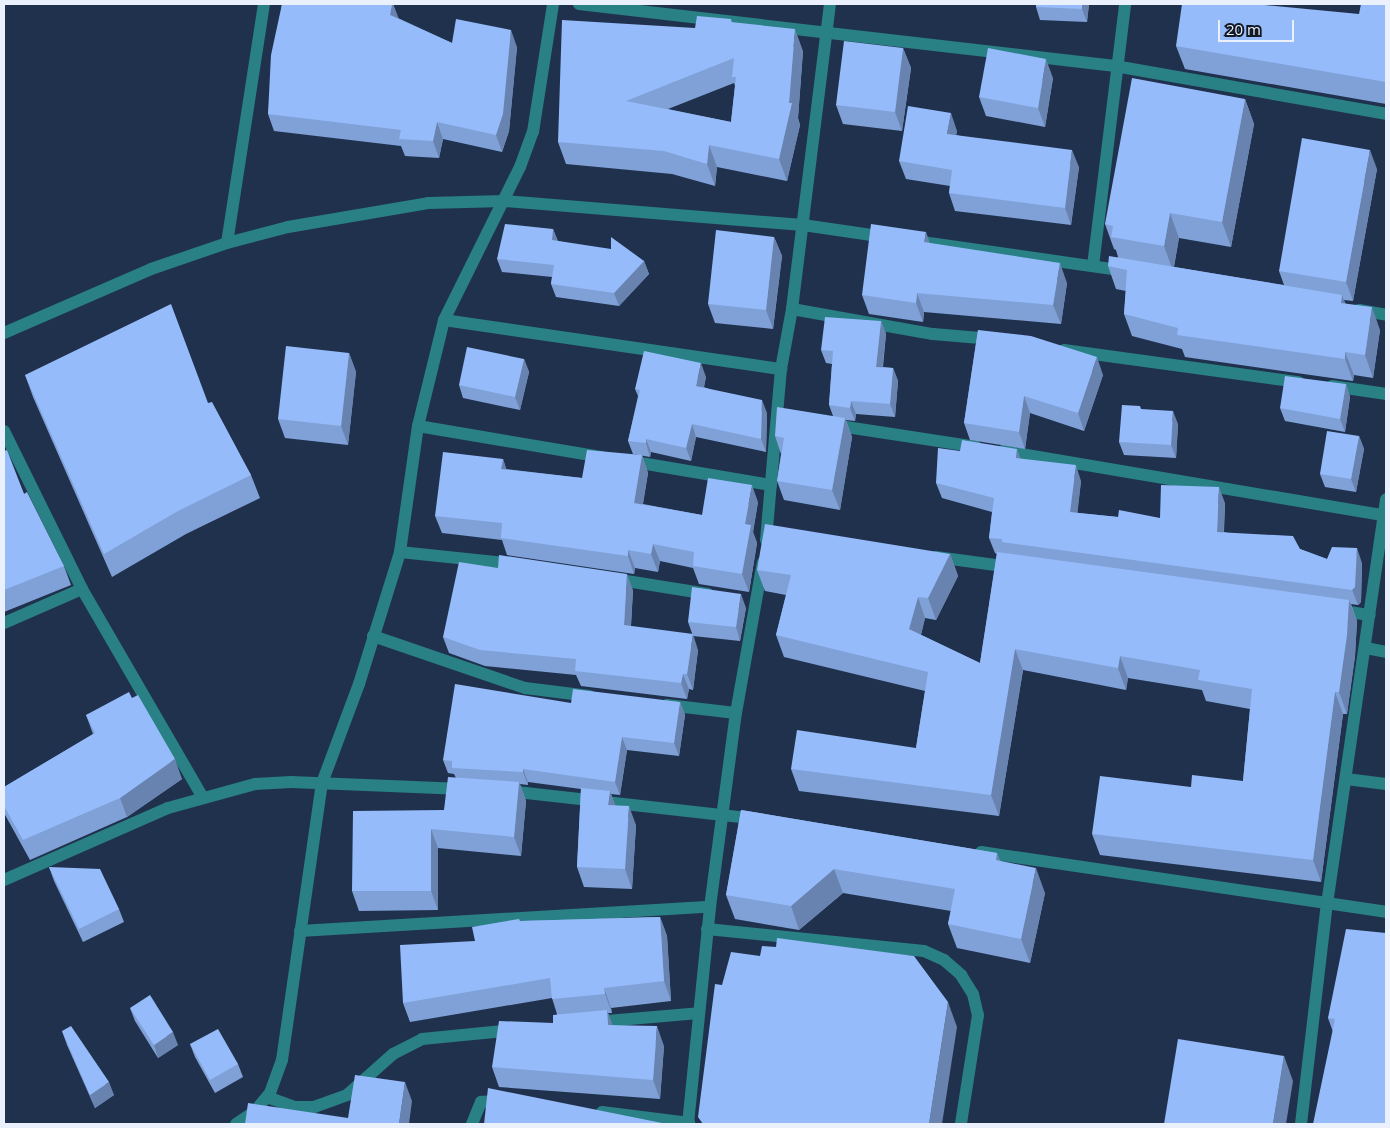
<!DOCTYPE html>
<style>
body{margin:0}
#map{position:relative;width:1390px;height:1128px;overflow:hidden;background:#20314d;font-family:"Open Sans",sans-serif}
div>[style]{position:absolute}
.minor>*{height:12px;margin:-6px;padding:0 6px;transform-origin:6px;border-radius:6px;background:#298085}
.wall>*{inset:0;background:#80a1d7}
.shaded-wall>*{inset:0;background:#6883af}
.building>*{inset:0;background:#95bbfa}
span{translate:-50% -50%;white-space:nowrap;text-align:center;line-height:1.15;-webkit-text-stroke:5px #111926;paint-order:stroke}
.frame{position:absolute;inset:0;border:5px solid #ebf1fc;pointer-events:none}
.scale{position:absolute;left:1218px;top:20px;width:76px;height:22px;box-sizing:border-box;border:2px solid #ebf1fc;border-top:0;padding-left:6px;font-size:15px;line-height:18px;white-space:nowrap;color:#ebf1fc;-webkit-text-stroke:4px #111926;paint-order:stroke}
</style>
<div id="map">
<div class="minor">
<i style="left:579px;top:4px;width:540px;rotate:6.6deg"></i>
<i style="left:1115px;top:66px;width:275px;rotate:10deg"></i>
<i style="left:922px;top:242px;width:205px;rotate:8.1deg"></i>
<i style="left:227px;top:243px;width:242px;rotate:-81.2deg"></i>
<i style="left:1093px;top:266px;width:264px;rotate:-83deg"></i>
<i style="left:792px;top:309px;width:143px;rotate:10.1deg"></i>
<i style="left:933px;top:334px;width:59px;rotate:4.8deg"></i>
<i style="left:1359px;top:310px;width:27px;rotate:10deg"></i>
<i style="left:444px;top:320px;width:341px;rotate:8.3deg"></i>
<i style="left:4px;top:333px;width:160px;rotate:-23.5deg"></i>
<i style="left:151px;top:269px;width:80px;rotate:-18.9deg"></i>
<i style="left:227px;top:243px;width:63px;rotate:-14.7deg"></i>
<i style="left:288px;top:227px;width:142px;rotate:-9.7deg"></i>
<i style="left:428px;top:203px;width:76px;rotate:-1.5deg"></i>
<i style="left:504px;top:201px;width:300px;rotate:4.6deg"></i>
<i style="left:803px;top:225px;width:83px;rotate:8.3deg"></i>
<i style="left:1064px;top:350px;width:237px;rotate:7.8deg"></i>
<i style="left:1332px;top:386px;width:55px;rotate:8.4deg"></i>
<i style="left:833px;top:425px;width:145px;rotate:8.7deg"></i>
<i style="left:418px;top:426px;width:109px;rotate:-76.2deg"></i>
<i style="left:444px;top:320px;width:171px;rotate:-63.6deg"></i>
<i style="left:520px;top:167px;width:37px;rotate:-70deg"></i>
<i style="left:533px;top:132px;width:130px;rotate:-81.1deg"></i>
<i style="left:4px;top:431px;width:176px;rotate:63.7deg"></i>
<i style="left:1003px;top:451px;width:385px;rotate:9.6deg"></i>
<i style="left:629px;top:461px;width:144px;rotate:9.6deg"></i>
<i style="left:766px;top:540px;width:172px;rotate:-85deg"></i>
<i style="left:781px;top:369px;width:61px;rotate:-79.6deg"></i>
<i style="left:792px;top:309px;width:307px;rotate:-82.9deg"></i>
<i style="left:400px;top:552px;width:116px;rotate:6deg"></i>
<i style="left:936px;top:557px;width:75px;rotate:7.7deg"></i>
<i style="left:614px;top:579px;width:95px;rotate:9.1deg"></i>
<i style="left:1337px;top:610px;width:33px;rotate:9deg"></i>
<i style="left:4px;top:623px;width:85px;rotate:-23.6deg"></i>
<i style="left:82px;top:589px;width:241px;rotate:59.9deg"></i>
<i style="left:373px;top:636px;width:161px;rotate:18.9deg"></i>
<i style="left:525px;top:688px;width:65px;rotate:7deg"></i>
<i style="left:1366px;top:648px;width:20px;rotate:11deg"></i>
<i style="left:667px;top:705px;width:69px;rotate:6.6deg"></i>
<i style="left:1346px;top:779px;width:40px;rotate:7.1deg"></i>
<i style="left:508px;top:791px;width:250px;rotate:6.4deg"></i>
<i style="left:981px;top:852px;width:409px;rotate:8.4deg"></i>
<i style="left:4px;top:880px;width:179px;rotate:-23.7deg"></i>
<i style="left:168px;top:808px;width:90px;rotate:-15.4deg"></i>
<i style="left:255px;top:784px;width:36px;rotate:-3deg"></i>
<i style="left:291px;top:782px;width:172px;rotate:2.3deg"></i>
<i style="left:707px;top:929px;width:218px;rotate:5.8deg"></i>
<i style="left:924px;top:951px;width:22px;rotate:24deg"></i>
<i style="left:944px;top:960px;width:23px;rotate:41deg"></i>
<i style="left:961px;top:975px;width:22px;rotate:58deg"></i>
<i style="left:973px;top:994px;width:22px;rotate:77deg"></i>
<i style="left:978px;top:1015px;width:110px;rotate:98.9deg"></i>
<i style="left:300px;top:931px;width:411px;rotate:-3.4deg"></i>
<i style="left:595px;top:1022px;width:104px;rotate:-4.9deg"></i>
<i style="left:267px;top:1097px;width:29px;rotate:20deg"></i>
<i style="left:294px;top:1107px;width:20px"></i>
<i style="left:314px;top:1107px;width:35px;rotate:-20deg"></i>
<i style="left:347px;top:1095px;width:62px;rotate:-41.7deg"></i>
<i style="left:393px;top:1054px;width:33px;rotate:-27deg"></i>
<i style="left:422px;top:1039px;width:91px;rotate:-5.6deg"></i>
<i style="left:602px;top:1112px;width:88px;rotate:7.2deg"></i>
<i style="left:236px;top:1124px;width:23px;rotate:-34deg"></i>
<i style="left:255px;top:1111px;width:23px;rotate:-50deg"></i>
<i style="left:270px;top:1093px;width:35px;rotate:-70deg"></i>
<i style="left:282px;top:1060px;width:280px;rotate:-81.8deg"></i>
<i style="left:322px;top:783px;width:106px;rotate:-69.5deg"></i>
<i style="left:359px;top:684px;width:138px;rotate:-72.7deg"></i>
<i style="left:400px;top:552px;width:127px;rotate:-81.9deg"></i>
<i style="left:418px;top:426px;width:187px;rotate:9.6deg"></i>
<i style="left:472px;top:1124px;width:24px;rotate:-68deg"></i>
<i style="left:481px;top:1102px;width:21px;rotate:-5deg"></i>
<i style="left:688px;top:1124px;width:218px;rotate:-84.2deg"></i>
<i style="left:710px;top:907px;width:196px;rotate:-82.4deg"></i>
<i style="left:736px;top:713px;width:153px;rotate:-79.9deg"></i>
<i style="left:1301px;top:1124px;width:222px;rotate:-83.3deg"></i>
<i style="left:1327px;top:904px;width:409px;rotate:-81.7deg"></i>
</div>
<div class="wall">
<i style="clip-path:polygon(282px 4px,393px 4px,398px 18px,452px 43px,517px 47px,509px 131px,502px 152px,443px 139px,439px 158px,405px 156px,401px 146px,274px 131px,268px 114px)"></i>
<i style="clip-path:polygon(1089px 4px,1087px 22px,1040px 20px,1036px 7px)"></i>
<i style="clip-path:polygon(1386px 4px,1386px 104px,1185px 69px,1176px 46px,1359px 14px)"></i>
<i style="clip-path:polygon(evenodd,731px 19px,732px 22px,803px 51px,798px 118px,800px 125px,787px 181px,717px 167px,715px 186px,672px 174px,566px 164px,558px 142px,695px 28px,731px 19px,734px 83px,735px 86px,731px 122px,668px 109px,734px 83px)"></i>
<i style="clip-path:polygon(903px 48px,911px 68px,902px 131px,843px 124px,836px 105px)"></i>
<i style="clip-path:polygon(1053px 78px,1045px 127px,986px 116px,979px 97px)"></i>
<i style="clip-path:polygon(1245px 99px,1254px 124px,1231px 247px,1179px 238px,1174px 267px,1284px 285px,1279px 271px,1377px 169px,1353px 301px,1344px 300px,1345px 303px,1380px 330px,1373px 378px,1354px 375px,1353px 381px,1185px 357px,1182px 349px,1132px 336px,1124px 314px,1126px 291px,1116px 289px,1108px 266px,1118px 257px,1116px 250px,1114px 249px,1105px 224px)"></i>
<i style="clip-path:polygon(957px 131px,956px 135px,1079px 167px,1071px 225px,955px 211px,949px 193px,950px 186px,906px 179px,899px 161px)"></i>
<i style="clip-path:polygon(553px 229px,558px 241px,644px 261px,649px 274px,619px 306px,556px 297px,551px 284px,552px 277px,502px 272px,497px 259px)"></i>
<i style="clip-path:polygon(774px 237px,782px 256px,773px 329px,715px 323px,708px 304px)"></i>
<i style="clip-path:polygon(929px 243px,1067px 283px,1061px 324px,924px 312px,923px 322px,869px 314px,862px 295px)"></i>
<i style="clip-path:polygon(881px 321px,886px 334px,883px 367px,893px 368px,898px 381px,895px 417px,856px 414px,855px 421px,846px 420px,852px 437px,840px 510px,784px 500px,777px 481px,781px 454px,775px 436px,833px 416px,829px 405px,832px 364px,826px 363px,821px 350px)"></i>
<i style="clip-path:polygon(978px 330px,1103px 375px,1084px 431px,1030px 413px,1025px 449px,970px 440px,964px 423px)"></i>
<i style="clip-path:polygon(349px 353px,356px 372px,348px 445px,285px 438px,278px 419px)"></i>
<i style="clip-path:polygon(524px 359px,529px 372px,520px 410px,463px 398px,459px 385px)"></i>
<i style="clip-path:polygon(25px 375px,208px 403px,251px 475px,260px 498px,186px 534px,112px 577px,33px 397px)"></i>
<i style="clip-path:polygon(706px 377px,704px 387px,767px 413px,766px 452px,696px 437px,691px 461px,651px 452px,650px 457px,633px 454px,628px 441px,638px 396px,635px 389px)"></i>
<i style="clip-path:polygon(1346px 384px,1350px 397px,1345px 432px,1285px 421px,1280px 408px)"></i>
<i style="clip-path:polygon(1141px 409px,1178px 424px,1176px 458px,1124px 455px,1119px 442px)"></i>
<i style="clip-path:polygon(1359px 436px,1364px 449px,1356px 492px,1325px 487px,1320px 474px)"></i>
<i style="clip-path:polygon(4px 451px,24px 494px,64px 566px,71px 585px,4px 612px)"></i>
<i style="clip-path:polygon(642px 455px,648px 473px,643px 504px,702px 515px,758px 502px,753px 532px,757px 543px,749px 592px,699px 584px,693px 568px,660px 561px,658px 572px,635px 568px,634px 574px,507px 555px,502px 540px,442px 533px,435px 516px,503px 459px,506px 469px,582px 478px)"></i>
<i style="clip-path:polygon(1020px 459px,1081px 481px,1077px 513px,1118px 517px,1160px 518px,1225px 503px,1224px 532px,1300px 549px,1327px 559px,1362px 563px,1361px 602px,1358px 605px,1351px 604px,1357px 621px,1355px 656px,1347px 714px,1343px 714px,1321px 882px,1100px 855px,1092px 834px,1191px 787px,1243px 781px,1250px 709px,1206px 701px,1202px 690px,1128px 678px,1126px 690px,1023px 670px,999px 816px,799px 791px,791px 769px,916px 748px,925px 691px,784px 657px,776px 635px,786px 595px,765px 591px,757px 570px,950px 554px,958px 576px,936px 620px,925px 618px,921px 635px,980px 663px,997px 554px,995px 553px,989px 538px,992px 512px,942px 498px,936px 483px)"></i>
<i style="clip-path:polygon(633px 590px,631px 626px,698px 650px,693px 690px,689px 689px,687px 699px,581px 686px,576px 675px,485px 666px,449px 653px,443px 637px)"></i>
<i style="clip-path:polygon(746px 608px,740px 641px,693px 636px,688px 622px)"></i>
<i style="clip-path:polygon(132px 698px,182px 779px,127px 817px,30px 860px,4px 813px,4px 787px,93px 734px,86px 715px)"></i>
<i style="clip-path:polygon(680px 702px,685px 715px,679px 756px,627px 750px,620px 795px,611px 794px,615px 805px,636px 825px,632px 889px,584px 887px,577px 867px,581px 789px,528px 782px,528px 785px,520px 784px,526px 801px,521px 856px,438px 848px,438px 910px,359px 911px,352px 891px,444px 810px,456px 778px,454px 774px,448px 773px,443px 760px,571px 703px)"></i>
<i style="clip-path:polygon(741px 810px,997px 853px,1000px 861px,1045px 893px,1030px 963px,957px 948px,948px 924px,951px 911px,843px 893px,799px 930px,735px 919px,726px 895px)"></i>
<i style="clip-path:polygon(49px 867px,119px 909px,124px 922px,83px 942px,54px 881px)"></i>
<i style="clip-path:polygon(660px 917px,667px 936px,671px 1001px,611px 1008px,612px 1013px,608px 1013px,612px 1025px,664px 1046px,660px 1099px,499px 1087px,492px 1067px,553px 1023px,557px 1014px,552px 998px,410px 1022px,403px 1003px,475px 941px,520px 921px)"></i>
<i style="clip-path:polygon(1386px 933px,1333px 1032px,1328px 1018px)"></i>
<i style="clip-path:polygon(130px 1008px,178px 1045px,158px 1058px,135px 1021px)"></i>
<i style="clip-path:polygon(62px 1031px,114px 1095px,95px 1108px,67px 1045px)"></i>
<i style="clip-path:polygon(190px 1044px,238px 1064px,243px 1077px,215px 1093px,195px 1057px)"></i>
</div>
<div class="shaded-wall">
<i style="clip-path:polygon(392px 4px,393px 4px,399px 19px,390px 15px)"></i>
<i style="clip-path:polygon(1082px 4px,1089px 4px,1087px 22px,1082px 9px)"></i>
<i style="clip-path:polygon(795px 29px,803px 51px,798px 118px,800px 125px,787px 181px,779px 159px,789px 103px)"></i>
<i style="clip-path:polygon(511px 30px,517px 47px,509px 131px,502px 152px,496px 135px)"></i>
<i style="clip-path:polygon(903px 48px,911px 68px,902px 131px,895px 112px)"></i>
<i style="clip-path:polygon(1046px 59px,1053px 78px,1045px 127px,1038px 108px)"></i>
<i style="clip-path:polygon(1245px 99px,1254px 124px,1231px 247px,1222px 222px)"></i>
<i style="clip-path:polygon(951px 113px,957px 131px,953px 152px,947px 134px)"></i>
<i style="clip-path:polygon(437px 122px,443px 139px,439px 158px,433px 141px)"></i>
<i style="clip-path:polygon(709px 145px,717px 167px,715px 186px,707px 164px)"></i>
<i style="clip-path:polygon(1072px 150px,1079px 167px,1071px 225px,1065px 208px)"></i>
<i style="clip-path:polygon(1370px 150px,1377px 169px,1353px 301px,1346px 282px)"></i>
<i style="clip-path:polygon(1170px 213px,1179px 238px,1173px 271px,1164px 246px)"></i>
<i style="clip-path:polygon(553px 229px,558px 242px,552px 240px)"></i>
<i style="clip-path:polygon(926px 232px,933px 252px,924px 242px)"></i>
<i style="clip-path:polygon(774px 237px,782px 256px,773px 329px,766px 310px)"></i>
<i style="clip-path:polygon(644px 261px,649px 274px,619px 306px,614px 293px)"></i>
<i style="clip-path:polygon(1060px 263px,1067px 283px,1061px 324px,1053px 305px)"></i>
<i style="clip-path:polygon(917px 293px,924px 312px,923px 322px,916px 303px)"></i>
<i style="clip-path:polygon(1342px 295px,1350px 317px,1341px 303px)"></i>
<i style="clip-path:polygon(1372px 307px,1380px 330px,1373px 378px,1365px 355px)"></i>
<i style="clip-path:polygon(881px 321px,886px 334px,881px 380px,876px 367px)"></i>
<i style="clip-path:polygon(1345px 352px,1354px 375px,1353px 381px,1345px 359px)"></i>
<i style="clip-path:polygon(349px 353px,356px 372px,348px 445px,341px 426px)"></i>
<i style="clip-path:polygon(1097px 357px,1103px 375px,1084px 431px,1078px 413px)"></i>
<i style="clip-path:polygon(524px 359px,529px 372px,520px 410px,515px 397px)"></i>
<i style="clip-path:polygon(701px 363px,706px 377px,701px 399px,696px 386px)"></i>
<i style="clip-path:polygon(893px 368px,898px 381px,895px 417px,890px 404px)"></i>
<i style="clip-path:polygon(1346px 384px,1350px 397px,1345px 432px,1340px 419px)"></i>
<i style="clip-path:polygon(1024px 396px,1030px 413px,1025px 449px,1019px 432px)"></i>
<i style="clip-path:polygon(762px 400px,767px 413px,766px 452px,761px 439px)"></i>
<i style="clip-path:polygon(851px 401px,856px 414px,855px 421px,850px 408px)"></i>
<i style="clip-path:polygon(1173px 411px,1178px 424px,1176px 458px,1171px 445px)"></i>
<i style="clip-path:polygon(845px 418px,852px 437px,840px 510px,832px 490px)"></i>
<i style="clip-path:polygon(692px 424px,696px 437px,691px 461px,686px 448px)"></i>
<i style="clip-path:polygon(1359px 436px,1364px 449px,1356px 492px,1351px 479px)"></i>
<i style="clip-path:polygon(646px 439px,651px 452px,650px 457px,646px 443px)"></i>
<i style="clip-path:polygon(1017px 449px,1023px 465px,1016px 458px)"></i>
<i style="clip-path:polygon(642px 455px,648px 473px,640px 520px,634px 503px)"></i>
<i style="clip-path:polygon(503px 459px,509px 477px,501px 469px)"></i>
<i style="clip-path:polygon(1076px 465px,1081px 481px,1076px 527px,1070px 512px)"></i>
<i style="clip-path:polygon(752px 485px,758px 502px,753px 532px,757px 543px,749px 592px,742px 574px,745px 524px)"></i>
<i style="clip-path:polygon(1219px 487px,1225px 503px,1223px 547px,1217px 532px)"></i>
<i style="clip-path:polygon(653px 544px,660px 561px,658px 572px,651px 554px)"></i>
<i style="clip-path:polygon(1357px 548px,1362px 563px,1361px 602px,1358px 605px,1352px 590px)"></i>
<i style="clip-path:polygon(628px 550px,635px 568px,634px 574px,628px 556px)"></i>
<i style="clip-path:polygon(950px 554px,958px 576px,936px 620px,928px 598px)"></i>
<i style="clip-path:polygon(627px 574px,633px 590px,630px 641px,624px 625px)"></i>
<i style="clip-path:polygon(741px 594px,746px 608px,740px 641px,736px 627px)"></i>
<i style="clip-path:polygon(918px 597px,925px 618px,917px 651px,909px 629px)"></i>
<i style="clip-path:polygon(1349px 600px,1357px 621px,1355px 656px,1347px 714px,1339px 692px)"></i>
<i style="clip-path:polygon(693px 634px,698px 650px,693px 690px,687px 674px)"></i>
<i style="clip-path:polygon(1015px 649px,1023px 670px,999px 816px,991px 795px)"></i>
<i style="clip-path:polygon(1120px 656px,1128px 678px,1126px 690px,1118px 668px)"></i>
<i style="clip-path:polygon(683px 674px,689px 689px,687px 699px,681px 683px)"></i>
<i style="clip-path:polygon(1335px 692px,1343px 714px,1321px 882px,1313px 860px)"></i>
<i style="clip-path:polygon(680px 702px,685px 715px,679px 756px,674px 743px)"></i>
<i style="clip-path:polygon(622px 737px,627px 750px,620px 795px,615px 782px)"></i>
<i style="clip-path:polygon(175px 759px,182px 779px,127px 817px,120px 798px)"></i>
<i style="clip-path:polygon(523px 769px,528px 782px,528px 785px,523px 772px)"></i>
<i style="clip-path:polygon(519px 782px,526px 801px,521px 856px,514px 837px)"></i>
<i style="clip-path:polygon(610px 791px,617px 811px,608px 805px)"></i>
<i style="clip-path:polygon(629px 806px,636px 825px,632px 889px,625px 869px)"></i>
<i style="clip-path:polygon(431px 829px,438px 848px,438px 910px,431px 891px)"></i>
<i style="clip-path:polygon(997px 853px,1006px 877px,996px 860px)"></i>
<i style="clip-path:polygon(1036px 868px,1045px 893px,1030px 963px,1021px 939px)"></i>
<i style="clip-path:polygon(834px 869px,843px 893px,799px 930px,791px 906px)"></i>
<i style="clip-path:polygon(660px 917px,667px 936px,671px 1001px,664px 981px)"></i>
<i style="clip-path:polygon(604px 988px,611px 1008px,612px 1013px,605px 994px)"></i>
<i style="clip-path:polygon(948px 1002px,957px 1027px,942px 1124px,929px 1124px)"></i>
<i style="clip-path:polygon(607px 1010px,614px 1029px,608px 1025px)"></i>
<i style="clip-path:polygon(657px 1026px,664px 1046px,660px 1099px,653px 1080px)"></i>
<i style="clip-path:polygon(173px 1032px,178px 1045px,158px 1058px,154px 1045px)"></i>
<i style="clip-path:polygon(1284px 1056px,1293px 1081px,1286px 1124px,1273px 1124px)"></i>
<i style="clip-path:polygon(109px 1082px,114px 1095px,95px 1108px,90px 1095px)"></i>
<i style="clip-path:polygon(405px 1082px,412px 1101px,409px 1124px,399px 1124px)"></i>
</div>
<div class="building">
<i style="clip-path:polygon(282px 4px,392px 4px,390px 15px,452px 43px,456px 19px,511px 30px,503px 114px,496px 135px,437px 122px,433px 141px,399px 139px,401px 130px,268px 114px,271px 55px)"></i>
<i style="clip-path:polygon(1036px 4px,1082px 4px,1082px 9px,1036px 7px)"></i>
<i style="clip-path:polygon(1182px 4px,1254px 4px,1359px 14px,1361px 4px,1386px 4px,1386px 82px,1176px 46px)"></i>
<i style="clip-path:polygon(evenodd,697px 16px,731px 19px,731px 22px,795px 29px,789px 103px,792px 103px,779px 159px,709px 145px,707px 164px,664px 151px,558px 142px,562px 20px,695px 28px,697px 16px,734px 58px,732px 77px,736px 77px,731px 122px,626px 101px,734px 58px)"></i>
<i style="clip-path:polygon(844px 41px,903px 48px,895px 112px,836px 105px)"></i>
<i style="clip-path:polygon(988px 48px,1046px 59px,1038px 108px,979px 97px)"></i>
<i style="clip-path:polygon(1132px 78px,1245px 99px,1222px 222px,1170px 213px,1164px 246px,1111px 237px,1113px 226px,1105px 224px)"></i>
<i style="clip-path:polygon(908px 106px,951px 113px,947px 134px,1072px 150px,1065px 208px,949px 193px,952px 170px,899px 161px)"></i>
<i style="clip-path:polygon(1302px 138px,1370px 150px,1346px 282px,1279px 271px)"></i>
<i style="clip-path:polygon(505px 224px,553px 229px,552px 240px,611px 249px,611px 237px,644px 261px,614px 293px,551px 284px,554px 265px,497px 259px)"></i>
<i style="clip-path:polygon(871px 224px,926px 232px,924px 242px,1060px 263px,1053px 305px,917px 293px,916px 303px,862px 295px)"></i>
<i style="clip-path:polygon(716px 230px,774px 237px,766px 310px,708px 304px)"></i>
<i style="clip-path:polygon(1109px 256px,1342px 295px,1341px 303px,1372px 307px,1365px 355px,1345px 352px,1345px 359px,1177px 335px,1178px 328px,1124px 314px,1127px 270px,1108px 266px)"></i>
<i style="clip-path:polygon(171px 304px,208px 403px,212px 402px,251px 475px,178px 511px,104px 554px,25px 375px)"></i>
<i style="clip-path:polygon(825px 317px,881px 321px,876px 367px,893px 368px,890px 404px,851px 401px,850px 408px,829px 405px,833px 351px,821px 350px)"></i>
<i style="clip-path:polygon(978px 330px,1031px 336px,1097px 357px,1078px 413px,1024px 396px,1019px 432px,964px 423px)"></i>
<i style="clip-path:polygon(286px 346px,349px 353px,341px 426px,278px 419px)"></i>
<i style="clip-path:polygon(467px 347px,524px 359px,515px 397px,459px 385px)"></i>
<i style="clip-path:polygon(644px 351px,701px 363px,696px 386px,762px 400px,761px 439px,692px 424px,686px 448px,646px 439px,646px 443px,628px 441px,640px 390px,635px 389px)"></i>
<i style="clip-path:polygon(1285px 376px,1346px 384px,1340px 419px,1280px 408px)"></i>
<i style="clip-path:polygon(1122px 405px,1140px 406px,1141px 409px,1173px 411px,1171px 445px,1119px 442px)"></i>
<i style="clip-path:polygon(777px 407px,845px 418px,832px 490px,777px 481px,784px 438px,775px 436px)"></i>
<i style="clip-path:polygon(1327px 431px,1359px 436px,1351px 479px,1320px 474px)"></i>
<i style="clip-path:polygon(962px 440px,1017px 449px,1016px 458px,1076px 465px,1070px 512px,1118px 517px,1119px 510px,1160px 518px,1161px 485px,1219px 487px,1217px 532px,1293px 536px,1300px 549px,1327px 559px,1332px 547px,1357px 548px,1355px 587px,1352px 590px,1002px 542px,1002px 539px,989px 538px,994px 498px,936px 483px,938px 448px,960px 451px)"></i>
<i style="clip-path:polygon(7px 450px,24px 494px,27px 492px,64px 566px,4px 590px,4px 451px)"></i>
<i style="clip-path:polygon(587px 450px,642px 455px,634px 503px,702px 515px,708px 478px,752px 485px,745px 524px,751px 525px,742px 574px,693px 566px,694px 552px,653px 544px,651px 554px,628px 550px,628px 556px,501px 538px,502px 523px,435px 516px,443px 452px,503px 459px,501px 469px,582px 478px)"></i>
<i style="clip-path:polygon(765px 524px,950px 554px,928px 598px,918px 597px,909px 629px,980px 663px,997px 552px,1349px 600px,1347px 635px,1339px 692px,1335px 692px,1313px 860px,1092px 834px,1100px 776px,1191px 787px,1192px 775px,1243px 781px,1252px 689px,1198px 680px,1200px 670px,1120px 656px,1118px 668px,1015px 649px,991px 795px,791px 769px,797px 730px,916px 748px,928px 672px,776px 635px,791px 575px,757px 570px)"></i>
<i style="clip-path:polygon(499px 555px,627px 574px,624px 625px,693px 634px,687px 674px,683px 674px,681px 683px,575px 671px,576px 659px,480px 650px,443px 637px,459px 562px,498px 568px)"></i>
<i style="clip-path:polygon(692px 587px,741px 594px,736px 627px,688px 622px)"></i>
<i style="clip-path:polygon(455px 684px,571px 703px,573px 689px,680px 702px,674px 743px,622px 737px,615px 782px,523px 769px,523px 772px,452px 768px,452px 761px,443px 760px)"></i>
<i style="clip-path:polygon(129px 692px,132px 698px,138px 695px,175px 759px,120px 798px,23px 840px,4px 806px,4px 787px,95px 733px,86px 715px)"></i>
<i style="clip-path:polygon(448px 777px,519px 782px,514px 837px,431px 829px,431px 891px,352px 891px,353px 811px,444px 810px)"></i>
<i style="clip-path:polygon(581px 788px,610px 791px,608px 805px,629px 806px,625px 869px,577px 867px)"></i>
<i style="clip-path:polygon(741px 810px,997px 853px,996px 860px,1036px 868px,1021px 939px,948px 924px,955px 889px,834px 869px,791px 906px,726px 895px)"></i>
<i style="clip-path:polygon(49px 867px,100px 869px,119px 909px,79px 929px)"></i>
<i style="clip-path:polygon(660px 917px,664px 981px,604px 988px,605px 994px,552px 999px,550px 978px,403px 1003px,400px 945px,475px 941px,472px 927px,519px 919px,520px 921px)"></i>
<i style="clip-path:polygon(1346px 929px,1386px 933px,1386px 1124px,1313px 1124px,1335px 1019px,1328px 1018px)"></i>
<i style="clip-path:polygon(777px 938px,914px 956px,948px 1002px,929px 1124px,703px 1124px,698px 1117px,715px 984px,722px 985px,731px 952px,760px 956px,762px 946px,776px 947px)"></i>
<i style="clip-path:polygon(150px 995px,173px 1032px,154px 1045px,130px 1008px)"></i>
<i style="clip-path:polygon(607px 1010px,608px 1025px,657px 1026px,653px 1080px,492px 1067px,499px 1021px,553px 1023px,553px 1015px)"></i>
<i style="clip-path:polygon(71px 1026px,109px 1082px,90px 1095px,62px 1031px)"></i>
<i style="clip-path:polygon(218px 1029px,238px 1064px,210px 1080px,190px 1044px)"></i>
<i style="clip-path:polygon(1178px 1039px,1284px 1056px,1273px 1124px,1164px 1124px)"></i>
<i style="clip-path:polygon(355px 1075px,405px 1082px,399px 1124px,245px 1124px,248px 1103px,348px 1118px)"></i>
<i style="clip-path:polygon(488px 1088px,667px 1124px,484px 1124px)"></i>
</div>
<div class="frame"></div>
<div class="scale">20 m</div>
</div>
